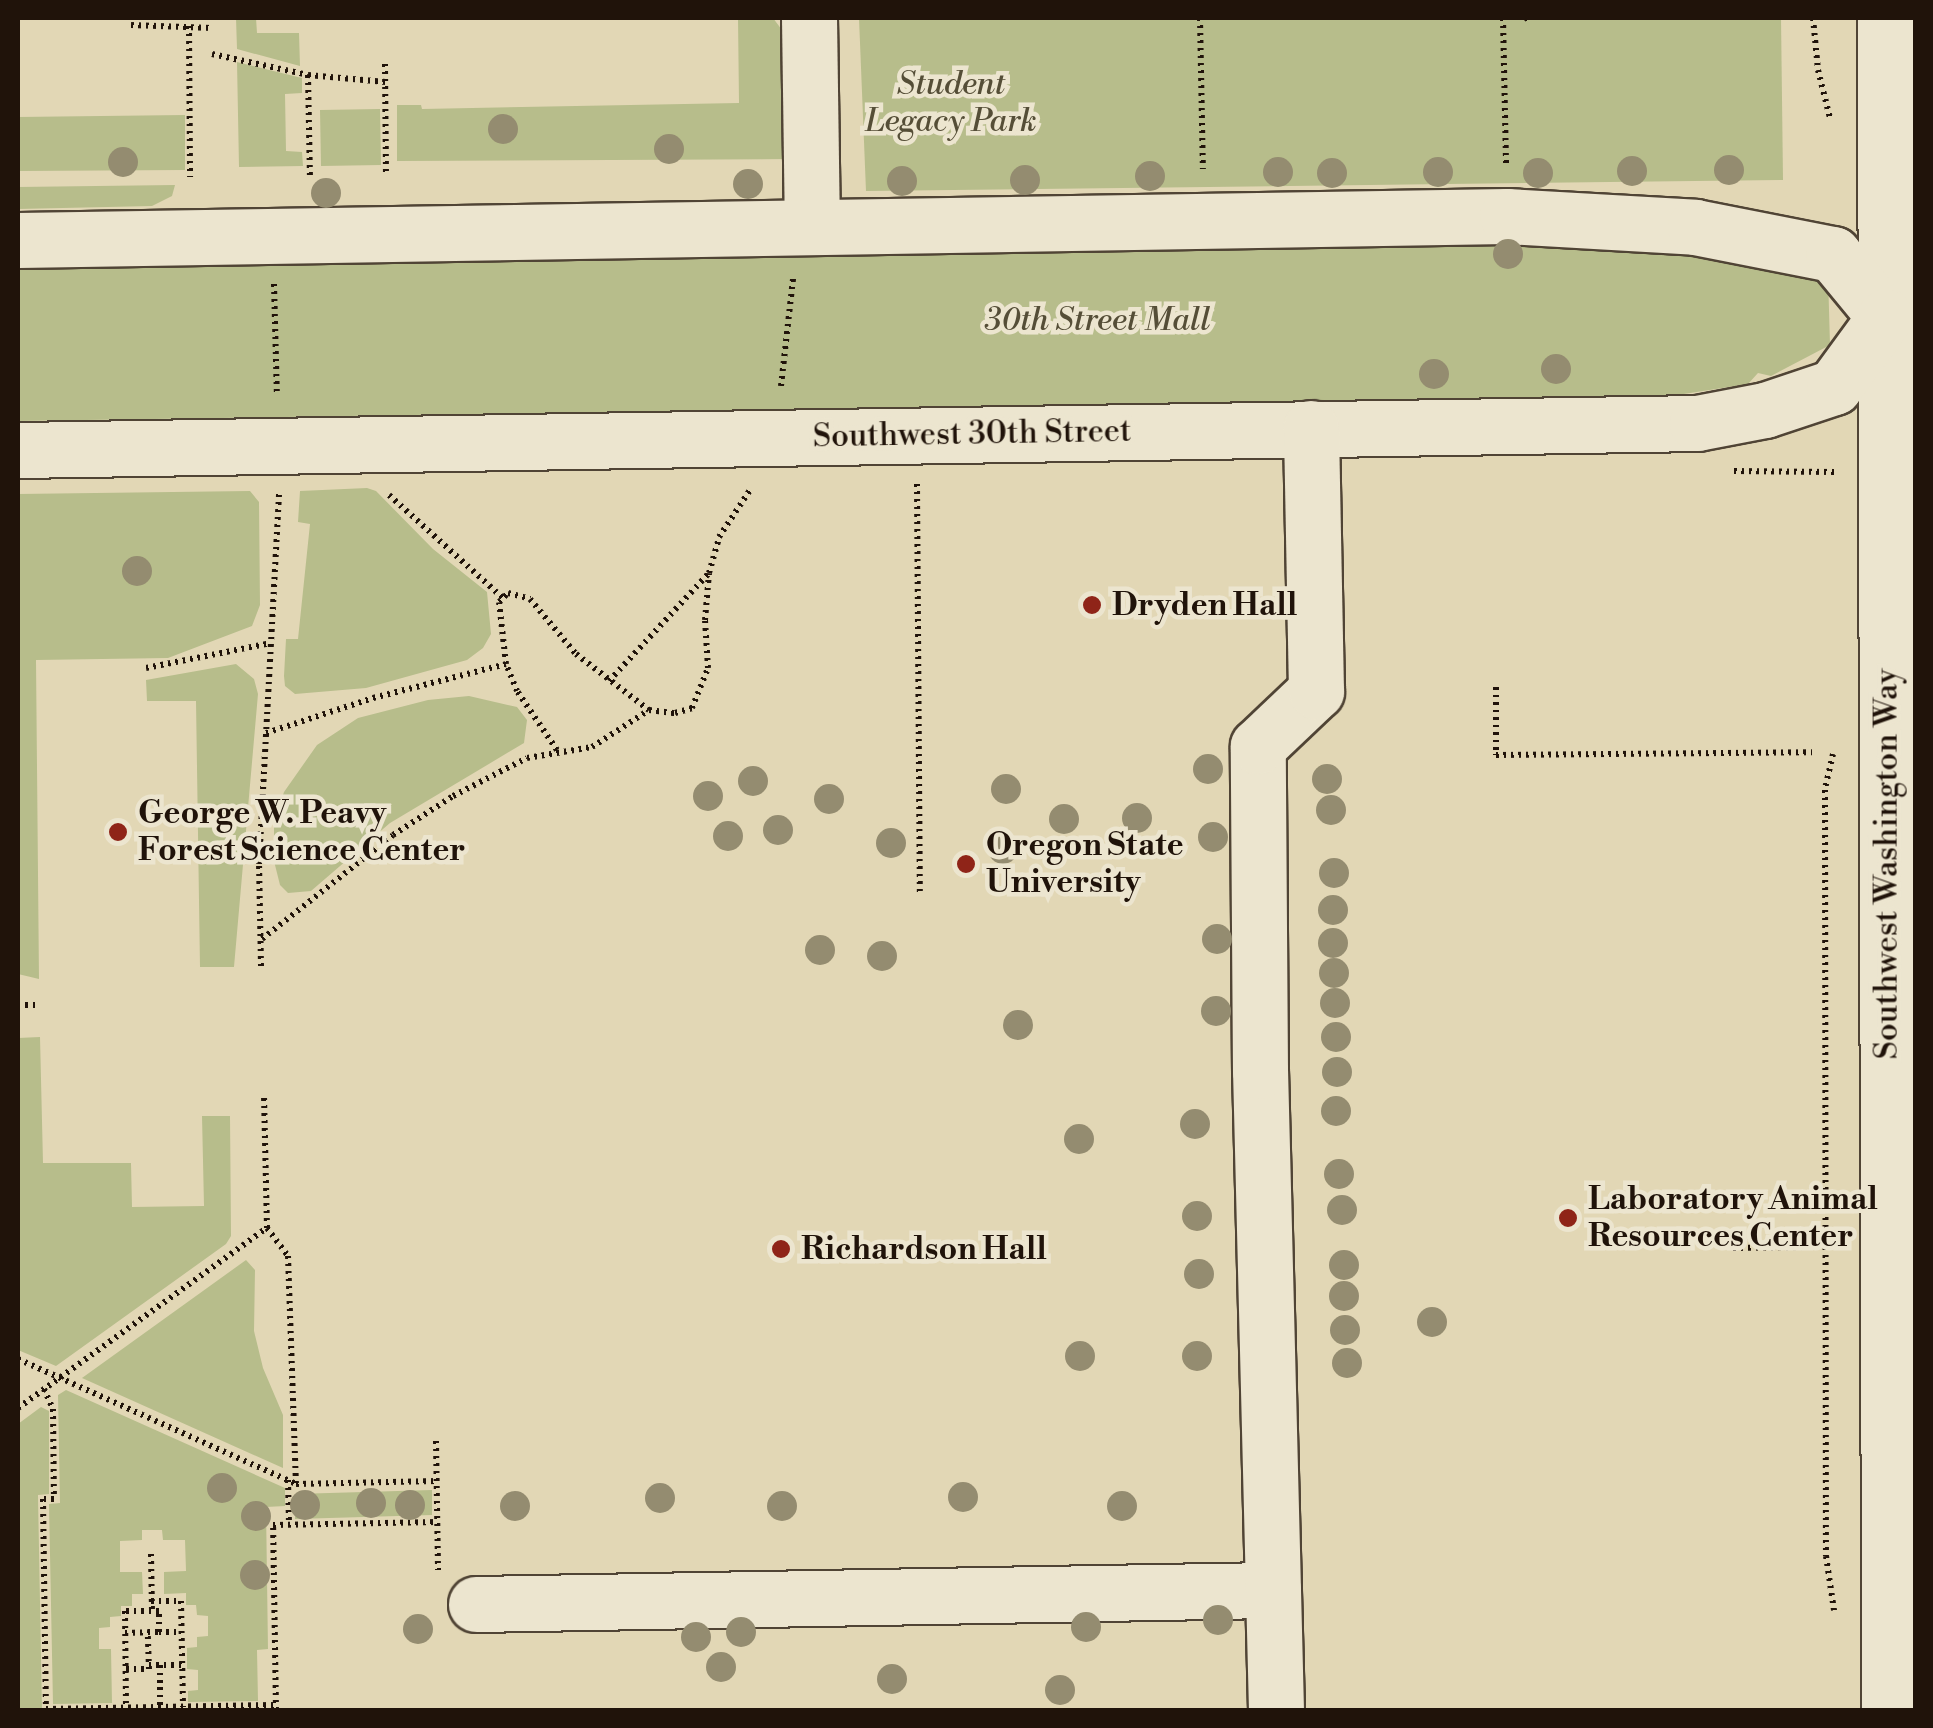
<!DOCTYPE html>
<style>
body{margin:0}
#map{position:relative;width:1933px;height:1728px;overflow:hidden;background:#e2d7b5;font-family:"Libre Bodoni",serif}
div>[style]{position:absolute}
.green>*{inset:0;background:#b7bd8b}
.path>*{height:6px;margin-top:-3px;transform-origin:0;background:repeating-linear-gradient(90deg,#20130a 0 2.5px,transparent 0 7.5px)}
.roads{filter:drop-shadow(2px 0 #504435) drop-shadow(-2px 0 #504435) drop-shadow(0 2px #504435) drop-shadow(0 -2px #504435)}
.minor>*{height:55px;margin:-27.5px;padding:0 27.5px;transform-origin:27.5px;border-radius:27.5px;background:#ece5cf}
.trees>*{width:30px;height:30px;margin:-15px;border-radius:50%;background:#948c70}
.dots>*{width:28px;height:28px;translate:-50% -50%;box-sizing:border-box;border:5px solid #ece5cf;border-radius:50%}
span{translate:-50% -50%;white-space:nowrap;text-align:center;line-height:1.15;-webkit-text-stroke:9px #ece5cf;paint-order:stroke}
.park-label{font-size:32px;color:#554e37;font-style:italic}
.street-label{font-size:32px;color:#20130a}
.poi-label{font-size:32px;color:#20130a;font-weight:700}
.left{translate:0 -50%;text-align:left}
.frame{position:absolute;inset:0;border:20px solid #20130a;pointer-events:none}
</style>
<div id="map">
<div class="green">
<i style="clip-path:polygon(236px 18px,256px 18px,257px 33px,299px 33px,300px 66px,237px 49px)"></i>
<i style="clip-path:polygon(738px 18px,773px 18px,782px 30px,791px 159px,397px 161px,397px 105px,421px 105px,422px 109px,739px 103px)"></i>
<i style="clip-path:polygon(859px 18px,1781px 18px,1783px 180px,866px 191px)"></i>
<i style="clip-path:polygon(237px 62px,302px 78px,302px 93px,285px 94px,286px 151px,302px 152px,303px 166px,239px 167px)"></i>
<i style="clip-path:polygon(380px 109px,381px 165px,321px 166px,320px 110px)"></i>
<i style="clip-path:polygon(185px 115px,185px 170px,18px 171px,18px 117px)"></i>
<i style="clip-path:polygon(175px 185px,172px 196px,152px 206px,18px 209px,18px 187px)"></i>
<i style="clip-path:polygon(1591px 230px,1828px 275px,1830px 345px,1771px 376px,1758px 373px,1748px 384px,1671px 396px,18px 421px,18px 254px)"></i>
<i style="clip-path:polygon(367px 488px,376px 491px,433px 549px,487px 592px,491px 634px,483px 648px,467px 660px,366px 688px,295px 694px,285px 686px,284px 676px,286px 639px,298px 639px,310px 524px,298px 522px,300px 491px)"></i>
<i style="clip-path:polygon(250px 491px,259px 502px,260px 605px,252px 626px,168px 658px,36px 660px,39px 979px,18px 974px,18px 494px)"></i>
<i style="clip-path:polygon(236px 664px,254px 679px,258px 694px,234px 967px,200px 967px,196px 701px,147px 701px,146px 680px)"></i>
<i style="clip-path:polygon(469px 696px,517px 707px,527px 720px,524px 743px,390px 823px,311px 891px,288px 893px,280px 885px,274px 861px,274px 824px,284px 792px,317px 745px,358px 718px,428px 700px)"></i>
<i style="clip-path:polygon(40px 1037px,43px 1163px,131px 1163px,132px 1207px,204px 1206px,202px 1116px,230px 1116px,231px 1236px,226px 1244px,56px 1366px,18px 1350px,18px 1038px)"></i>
<i style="clip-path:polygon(246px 1260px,255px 1270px,254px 1331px,263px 1368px,283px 1415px,283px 1468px,82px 1378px)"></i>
<i style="clip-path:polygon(66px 1390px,285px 1488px,285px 1506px,266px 1507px,268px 1649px,257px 1650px,258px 1701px,188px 1702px,188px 1691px,198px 1690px,198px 1670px,187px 1669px,187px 1648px,197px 1647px,197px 1637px,208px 1636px,208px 1616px,197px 1615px,196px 1605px,186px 1605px,186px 1593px,164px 1594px,164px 1572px,186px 1571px,185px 1540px,163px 1540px,162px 1530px,142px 1530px,142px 1540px,120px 1541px,120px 1572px,142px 1572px,143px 1594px,132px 1594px,132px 1606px,121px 1606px,121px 1616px,110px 1617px,110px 1627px,99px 1628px,99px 1649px,111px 1649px,112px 1703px,53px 1704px,49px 1504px,60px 1503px,58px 1395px)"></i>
<i style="clip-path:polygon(41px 1407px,49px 1411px,49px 1494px,38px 1495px,42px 1710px,18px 1710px,18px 1424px)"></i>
<i style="clip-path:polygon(432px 1490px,432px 1515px,295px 1519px,295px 1494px)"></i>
</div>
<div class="path">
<i style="left:131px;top:18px;width:7px;rotate:90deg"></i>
<i style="left:131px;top:25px;width:81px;rotate:2.1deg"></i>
<i style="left:1200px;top:18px;width:151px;rotate:88.9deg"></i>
<i style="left:1503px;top:18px;width:148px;rotate:88.8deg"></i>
<i style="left:1526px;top:18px;width:6px;rotate:39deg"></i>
<i style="left:1813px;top:18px;width:52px;rotate:84.5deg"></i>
<i style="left:1818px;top:70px;width:49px;rotate:76deg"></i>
<i style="left:189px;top:26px;width:151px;rotate:89.6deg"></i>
<i style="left:212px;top:54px;width:98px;rotate:12.3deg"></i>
<i style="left:308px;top:75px;width:78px;rotate:5.1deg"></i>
<i style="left:385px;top:64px;width:109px;rotate:89.5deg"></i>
<i style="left:308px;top:75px;width:100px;rotate:88.9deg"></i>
<i style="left:274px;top:284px;width:112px;rotate:88.5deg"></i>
<i style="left:781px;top:386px;width:108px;rotate:-83.6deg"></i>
<i style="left:1734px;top:471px;width:102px;rotate:0.6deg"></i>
<i style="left:917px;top:484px;width:409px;rotate:89.6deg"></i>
<i style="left:389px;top:495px;width:154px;rotate:42.1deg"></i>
<i style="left:146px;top:668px;width:127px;rotate:-11.3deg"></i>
<i style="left:609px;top:681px;width:146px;rotate:-47.2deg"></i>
<i style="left:1496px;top:687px;width:68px;rotate:90deg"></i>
<i style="left:1496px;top:755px;width:316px;rotate:-0.5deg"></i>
<i style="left:266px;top:733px;width:113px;rotate:-18.1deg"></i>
<i style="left:373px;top:698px;width:137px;rotate:-14.3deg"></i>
<i style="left:557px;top:750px;width:71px;rotate:-124.1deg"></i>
<i style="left:517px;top:691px;width:29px;rotate:-112deg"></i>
<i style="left:506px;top:664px;width:62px;rotate:-96.4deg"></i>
<i style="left:499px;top:602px;width:13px;rotate:-45deg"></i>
<i style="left:508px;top:593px;width:23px;rotate:15deg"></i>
<i style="left:530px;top:599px;width:72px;rotate:50.1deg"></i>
<i style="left:576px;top:654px;width:92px;rotate:37.5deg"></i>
<i style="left:649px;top:710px;width:26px;rotate:7deg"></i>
<i style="left:675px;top:713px;width:18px;rotate:-16deg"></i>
<i style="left:692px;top:708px;width:43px;rotate:-68.2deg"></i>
<i style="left:708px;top:668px;width:48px;rotate:-93.6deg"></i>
<i style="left:705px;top:620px;width:47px;rotate:-85.1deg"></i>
<i style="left:709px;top:573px;width:37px;rotate:-74deg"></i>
<i style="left:719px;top:537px;width:56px;rotate:-56.6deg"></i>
<i style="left:1833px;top:754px;width:37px;rotate:103deg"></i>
<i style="left:1825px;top:790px;width:766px;rotate:89.93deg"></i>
<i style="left:1826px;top:1556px;width:55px;rotate:81.6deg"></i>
<i style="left:262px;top:939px;width:167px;rotate:-38.4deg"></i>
<i style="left:393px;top:835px;width:72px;rotate:-33deg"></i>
<i style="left:453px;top:796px;width:83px;rotate:-27.2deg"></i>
<i style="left:527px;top:758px;width:66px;rotate:-9.6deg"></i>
<i style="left:592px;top:747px;width:68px;rotate:-33deg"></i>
<i style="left:261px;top:966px;width:102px;rotate:-91.1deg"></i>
<i style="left:259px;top:864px;width:371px;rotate:-86.9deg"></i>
<i style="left:18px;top:1005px;width:22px"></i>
<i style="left:267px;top:1228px;width:35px;rotate:53deg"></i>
<i style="left:288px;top:1256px;width:228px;rotate:88deg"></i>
<i style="left:1733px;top:1248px;width:72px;rotate:-0.8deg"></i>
<i style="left:18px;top:1359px;width:305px;rotate:24.2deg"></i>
<i style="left:296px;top:1484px;width:141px;rotate:-1.2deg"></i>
<i style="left:44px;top:1389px;width:22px;rotate:66deg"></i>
<i style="left:53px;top:1409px;width:90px;rotate:89.4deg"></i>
<i style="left:54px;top:1499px;width:11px;rotate:180deg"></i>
<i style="left:43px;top:1499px;width:211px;rotate:89.2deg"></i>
<i style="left:18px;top:1408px;width:307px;rotate:-35.9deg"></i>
<i style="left:267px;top:1228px;width:133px;rotate:-91.3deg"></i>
<i style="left:436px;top:1441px;width:129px;rotate:89.1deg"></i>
<i style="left:288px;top:1480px;width:45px;rotate:88.7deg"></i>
<i style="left:151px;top:1554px;width:57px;rotate:89deg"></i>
<i style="left:151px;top:1601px;width:30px"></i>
<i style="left:181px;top:1601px;width:106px;rotate:88.9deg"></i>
<i style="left:159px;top:1632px;width:22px"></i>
<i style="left:125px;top:1633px;width:23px;rotate:-2deg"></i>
<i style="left:149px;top:1665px;width:33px"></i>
<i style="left:160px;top:1665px;width:42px;rotate:90deg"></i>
<i style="left:126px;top:1669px;width:23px"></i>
<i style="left:149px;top:1669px;width:37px;rotate:-92deg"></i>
<i style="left:148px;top:1632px;width:11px"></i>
<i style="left:159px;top:1632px;width:21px;rotate:-90deg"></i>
<i style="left:159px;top:1611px;width:34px;rotate:180deg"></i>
<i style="left:125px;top:1611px;width:97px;rotate:89.4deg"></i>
<i style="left:46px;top:1709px;width:230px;rotate:-1deg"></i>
<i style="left:276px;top:1710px;width:185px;rotate:-90.9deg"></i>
<i style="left:273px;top:1525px;width:165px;rotate:-1deg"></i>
</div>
<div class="roads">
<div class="minor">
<i style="left:809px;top:18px;width:209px;rotate:89.2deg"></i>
<i style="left:1885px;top:18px;width:1692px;rotate:89.86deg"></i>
<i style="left:18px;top:240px;width:1489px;rotate:-0.92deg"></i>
<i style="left:1507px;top:216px;width:188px;rotate:3.3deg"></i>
<i style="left:1695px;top:227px;width:141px;rotate:11.1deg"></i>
<i style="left:1833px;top:254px;width:82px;rotate:50.5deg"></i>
<i style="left:18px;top:450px;width:1679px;rotate:-0.92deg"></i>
<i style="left:1697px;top:423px;width:69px;rotate:-10.8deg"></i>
<i style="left:1765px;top:410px;width:73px;rotate:-18.4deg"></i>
<i style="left:1834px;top:387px;width:87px;rotate:-53.9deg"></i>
<i style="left:476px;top:1604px;width:797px;rotate:-1.01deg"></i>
<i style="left:1276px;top:1710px;width:639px;rotate:-91.43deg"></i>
<i style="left:1260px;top:1071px;width:325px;rotate:-90.4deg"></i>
<i style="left:1258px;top:746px;width:80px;rotate:-43.5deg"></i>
<i style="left:1316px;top:691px;width:263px;rotate:-91.1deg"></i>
</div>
</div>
<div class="trees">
<i style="left:503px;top:129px"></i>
<i style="left:669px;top:149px"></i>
<i style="left:123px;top:162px"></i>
<i style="left:1729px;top:170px"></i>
<i style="left:1632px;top:171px"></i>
<i style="left:1278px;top:172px"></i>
<i style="left:1438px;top:172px"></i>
<i style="left:1332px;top:173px"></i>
<i style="left:1538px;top:173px"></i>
<i style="left:1150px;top:176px"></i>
<i style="left:1025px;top:180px"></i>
<i style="left:902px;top:181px"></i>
<i style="left:748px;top:184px"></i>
<i style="left:326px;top:193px"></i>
<i style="left:1508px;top:254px"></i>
<i style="left:1556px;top:369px"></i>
<i style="left:1434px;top:374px"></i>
<i style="left:137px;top:571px"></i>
<i style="left:1208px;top:769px"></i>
<i style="left:1327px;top:779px"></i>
<i style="left:753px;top:781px"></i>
<i style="left:1006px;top:789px"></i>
<i style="left:708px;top:796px"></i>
<i style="left:829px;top:799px"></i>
<i style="left:1331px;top:810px"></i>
<i style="left:1137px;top:818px"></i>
<i style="left:1064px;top:819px"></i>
<i style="left:778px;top:830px"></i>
<i style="left:728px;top:836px"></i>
<i style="left:1213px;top:837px"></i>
<i style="left:891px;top:843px"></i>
<i style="left:1003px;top:849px"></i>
<i style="left:1334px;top:873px"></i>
<i style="left:1333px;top:910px"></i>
<i style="left:1217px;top:939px"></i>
<i style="left:1333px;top:943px"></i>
<i style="left:820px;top:950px"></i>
<i style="left:882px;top:956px"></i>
<i style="left:1334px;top:973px"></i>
<i style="left:1335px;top:1003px"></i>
<i style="left:1216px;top:1011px"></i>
<i style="left:1018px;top:1025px"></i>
<i style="left:1336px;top:1037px"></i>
<i style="left:1337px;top:1072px"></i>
<i style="left:1336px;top:1111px"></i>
<i style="left:1195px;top:1124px"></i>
<i style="left:1079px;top:1139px"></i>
<i style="left:1339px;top:1174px"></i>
<i style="left:1342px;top:1210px"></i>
<i style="left:1197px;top:1216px"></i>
<i style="left:1344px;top:1265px"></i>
<i style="left:1199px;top:1274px"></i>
<i style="left:1344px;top:1296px"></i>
<i style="left:1432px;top:1322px"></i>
<i style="left:1345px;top:1330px"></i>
<i style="left:1080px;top:1356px"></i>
<i style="left:1197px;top:1356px"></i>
<i style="left:1347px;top:1363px"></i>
<i style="left:222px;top:1488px"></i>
<i style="left:963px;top:1497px"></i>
<i style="left:660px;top:1498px"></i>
<i style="left:371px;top:1503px"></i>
<i style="left:305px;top:1505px"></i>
<i style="left:410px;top:1505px"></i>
<i style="left:515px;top:1506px"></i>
<i style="left:782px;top:1506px"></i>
<i style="left:1122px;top:1506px"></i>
<i style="left:256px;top:1516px"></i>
<i style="left:255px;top:1575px"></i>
<i style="left:1218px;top:1620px"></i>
<i style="left:1086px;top:1627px"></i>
<i style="left:418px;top:1629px"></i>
<i style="left:741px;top:1632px"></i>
<i style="left:696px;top:1637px"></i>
<i style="left:721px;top:1667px"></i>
<i style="left:892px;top:1679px"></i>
<i style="left:1060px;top:1690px"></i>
</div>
<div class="dots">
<i style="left:1092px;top:605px;background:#8f2418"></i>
<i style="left:118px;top:832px;background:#8f2418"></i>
<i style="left:966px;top:864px;background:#8f2418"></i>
<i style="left:1568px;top:1218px;background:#8f2418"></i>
<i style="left:781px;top:1249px;background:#8f2418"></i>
</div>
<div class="park-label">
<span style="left:951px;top:103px">Student<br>Legacy Park</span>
<span style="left:1097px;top:320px">30th Street Mall</span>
</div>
<div class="street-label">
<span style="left:972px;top:434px;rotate:-1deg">Southwest 30th Street</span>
<span style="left:1887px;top:864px;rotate:-90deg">Southwest Washington Way</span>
</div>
<div class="poi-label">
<span class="left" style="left:1112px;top:605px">Dryden Hall</span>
<span class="left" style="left:138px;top:832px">George W. Peavy<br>Forest Science Center</span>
<span class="left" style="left:986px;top:864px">Oregon State<br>University</span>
<span class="left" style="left:1588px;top:1218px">Laboratory Animal<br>Resources Center</span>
<span class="left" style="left:801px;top:1249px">Richardson Hall</span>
</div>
<div class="frame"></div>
</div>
